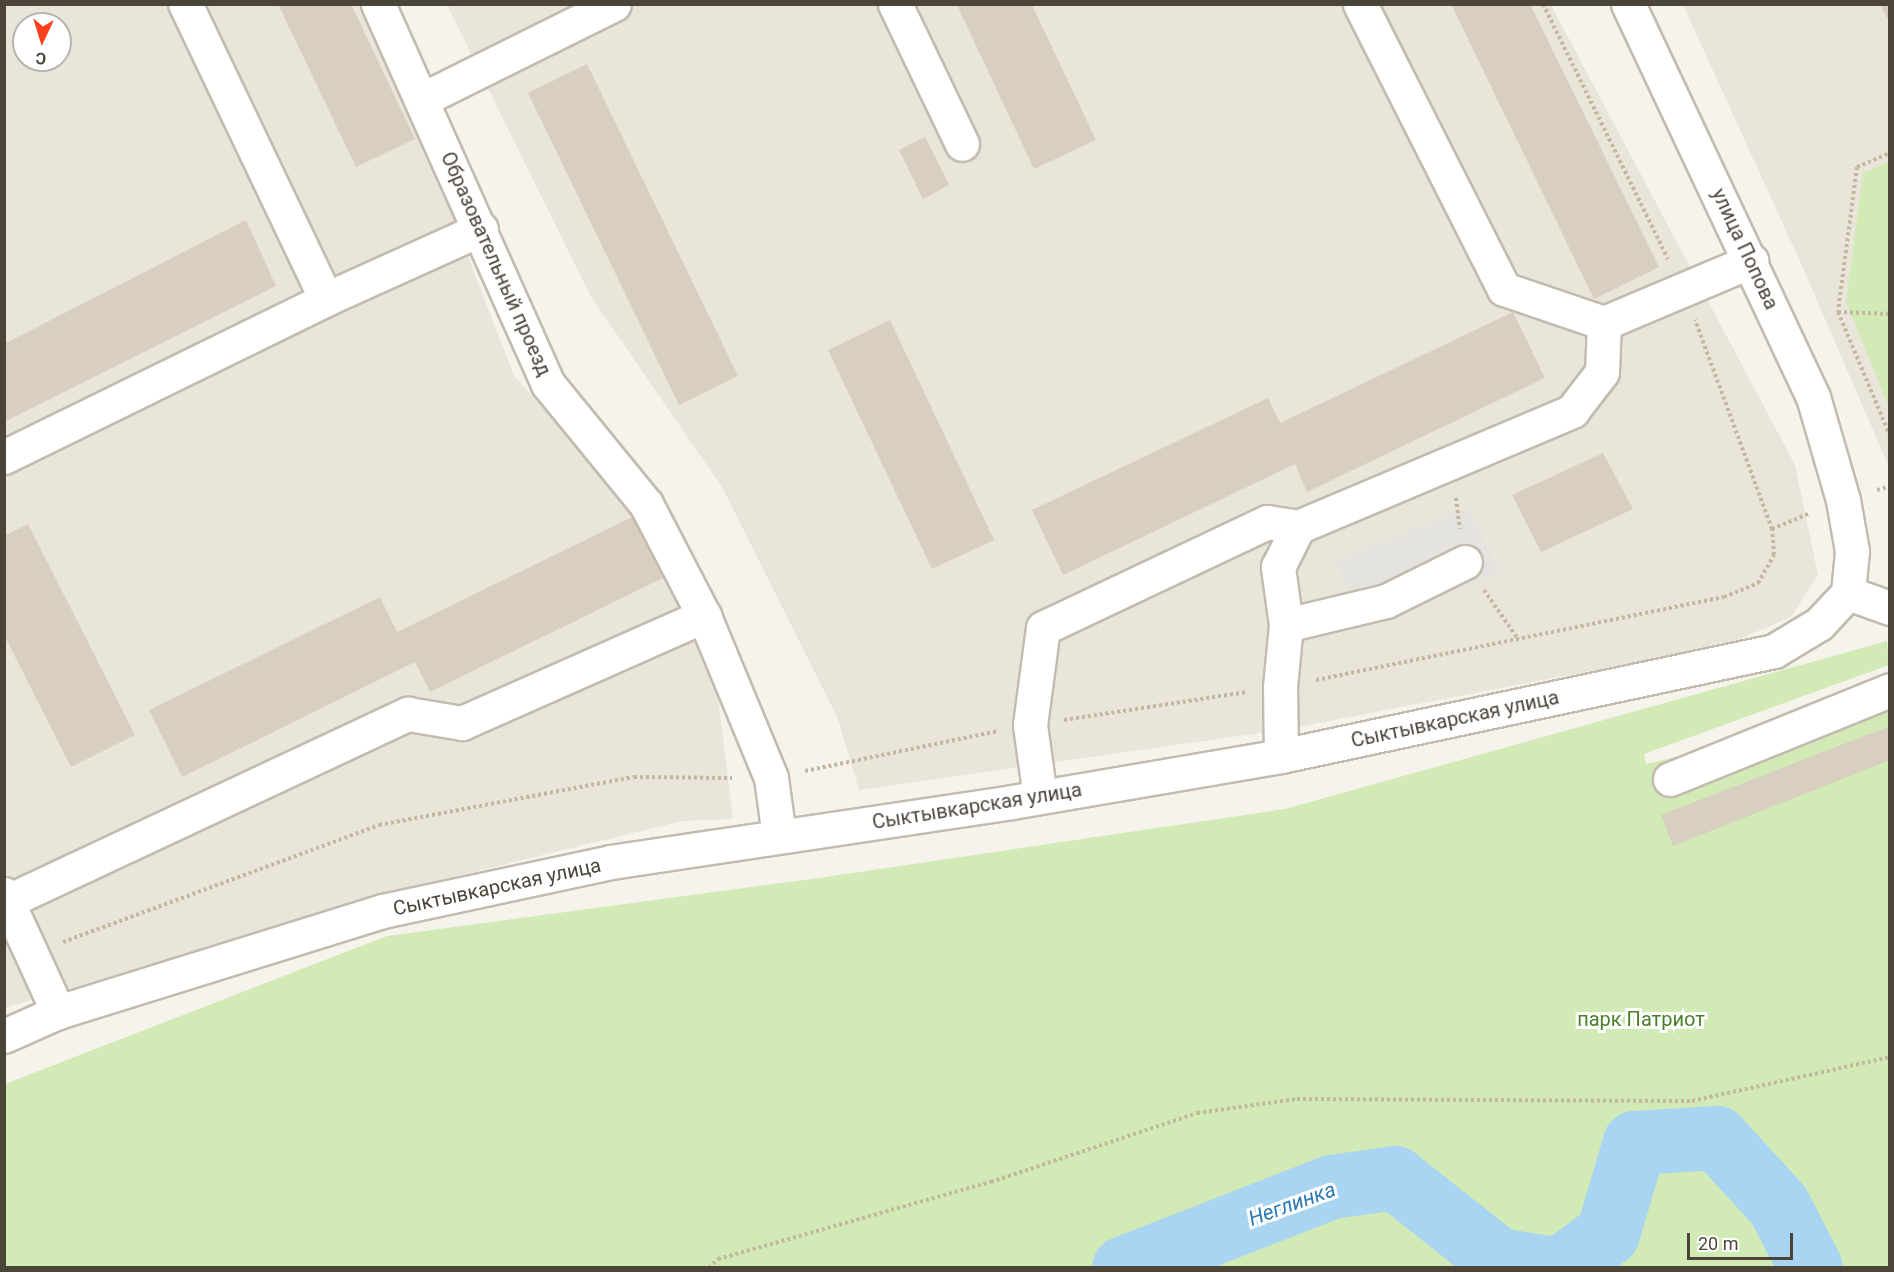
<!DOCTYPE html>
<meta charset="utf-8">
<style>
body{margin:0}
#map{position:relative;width:1894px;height:1272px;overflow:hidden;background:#f6f3ec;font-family:Roboto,sans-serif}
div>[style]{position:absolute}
.residential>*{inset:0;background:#eae5da}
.green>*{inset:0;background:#d2eab5}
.parking>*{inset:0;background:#e5e3e0}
.river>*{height:64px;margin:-32px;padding:0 32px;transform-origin:32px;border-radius:32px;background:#a9d4f2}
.building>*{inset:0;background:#d8cfc1}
.path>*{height:4px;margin-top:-2px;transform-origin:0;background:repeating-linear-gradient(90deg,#c4b79f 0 3px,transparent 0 6px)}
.roads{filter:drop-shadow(2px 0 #c2bbae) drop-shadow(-2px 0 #c2bbae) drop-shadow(0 2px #c2bbae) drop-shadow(0 -2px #c2bbae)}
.minor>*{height:33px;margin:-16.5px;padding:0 16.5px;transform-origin:16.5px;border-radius:16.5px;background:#fff}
span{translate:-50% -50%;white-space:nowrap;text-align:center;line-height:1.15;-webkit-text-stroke:6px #fff;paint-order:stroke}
.street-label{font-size:20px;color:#4b4439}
.park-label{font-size:20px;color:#4a7f2a}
.water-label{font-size:21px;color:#2e7ab2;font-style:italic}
.frame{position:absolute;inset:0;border:6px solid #4b4439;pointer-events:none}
.north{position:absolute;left:12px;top:12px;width:60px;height:60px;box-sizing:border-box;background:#fff;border:2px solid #b7b4b0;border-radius:50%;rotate:184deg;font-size:16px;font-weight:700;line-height:24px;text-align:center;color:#4b4439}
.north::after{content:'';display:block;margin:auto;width:21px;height:27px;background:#fc3f1d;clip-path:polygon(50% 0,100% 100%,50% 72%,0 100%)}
.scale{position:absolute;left:1687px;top:1233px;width:106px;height:27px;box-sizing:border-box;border:3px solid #4b4439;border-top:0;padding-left:8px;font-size:18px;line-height:21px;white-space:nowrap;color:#4b4439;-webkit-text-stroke:4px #fff;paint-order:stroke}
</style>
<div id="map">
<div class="residential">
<i style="clip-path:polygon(evenodd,4px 5px,363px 5px,403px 87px,514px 376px,629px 500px,716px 681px,733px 819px,682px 821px,395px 891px,5px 1008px,4px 5px,24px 24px,60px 24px,60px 60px,24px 60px,24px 24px)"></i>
<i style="clip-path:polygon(447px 5px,1551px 5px,1795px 465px,1818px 575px,1791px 617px,1726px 645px,1287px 729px,859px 790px,838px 719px,722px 487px,591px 297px)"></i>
<i style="clip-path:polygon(1683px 5px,1889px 5px,1889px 467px,1803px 268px)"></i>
</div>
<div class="green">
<i style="clip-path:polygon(1889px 161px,1889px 407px,1846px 302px,1863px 173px)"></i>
<i style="clip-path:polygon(1887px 641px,1889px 665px,1644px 754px,1646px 764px,1889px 708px,1889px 1267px,5px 1268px,5px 1084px,387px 936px,826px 877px,1285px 809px)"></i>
</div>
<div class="parking">
<i style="clip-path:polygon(1467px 509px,1500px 571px,1363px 629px,1336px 561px)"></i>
</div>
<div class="river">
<i style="left:1124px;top:1268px;width:223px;rotate:-21.3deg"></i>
<i style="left:1332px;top:1187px;width:64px;rotate:-8.1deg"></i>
<i style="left:1395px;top:1178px;width:132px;rotate:38.3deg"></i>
<i style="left:1499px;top:1260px;width:50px;rotate:9.3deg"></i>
<i style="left:1562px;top:1268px;width:57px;rotate:-36.5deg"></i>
<i style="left:1608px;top:1234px;width:95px;rotate:-73.5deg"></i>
<i style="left:1635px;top:1143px;width:82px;rotate:-3.5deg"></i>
<i style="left:1717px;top:1138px;width:92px;rotate:47.6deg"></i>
<i style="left:1779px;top:1206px;width:70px;rotate:62.7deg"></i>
</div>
<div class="building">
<i style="clip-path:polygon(278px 4px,351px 4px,415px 139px,356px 167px)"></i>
<i style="clip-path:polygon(1451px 4px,1530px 4px,1659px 267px,1594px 299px)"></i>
<i style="clip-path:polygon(1880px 4px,1890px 4px,1890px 24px)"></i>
<i style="clip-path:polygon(957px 5px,1032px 5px,1096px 140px,1034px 169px)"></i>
<i style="clip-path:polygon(587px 64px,738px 376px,679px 405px,528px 93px)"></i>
<i style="clip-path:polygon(925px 137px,949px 185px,923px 199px,899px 150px)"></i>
<i style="clip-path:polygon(246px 220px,276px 286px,4px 422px,4px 344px)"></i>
<i style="clip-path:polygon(1513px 312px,1545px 378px,1307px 492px,1295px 464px,1063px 575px,1032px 510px,1268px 398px,1280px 423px)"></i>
<i style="clip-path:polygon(890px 320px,994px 540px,932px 569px,828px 350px)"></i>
<i style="clip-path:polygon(1603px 453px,1633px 509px,1541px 552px,1512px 495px)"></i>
<i style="clip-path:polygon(632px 517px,663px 578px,430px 692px,415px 662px,182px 777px,149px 710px,380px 597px,397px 632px)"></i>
<i style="clip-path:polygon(28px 524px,135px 735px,71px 767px,4px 635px,4px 536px)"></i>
<i style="clip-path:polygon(1890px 726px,1890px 760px,1673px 846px,1661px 815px)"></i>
</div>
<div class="path">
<i style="left:1543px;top:4px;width:284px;rotate:63.9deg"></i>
<i style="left:1857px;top:167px;width:146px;rotate:97.5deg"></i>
<i style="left:1838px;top:312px;width:134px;rotate:67.2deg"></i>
<i style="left:1857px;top:167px;width:36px;rotate:-23deg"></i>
<i style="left:1838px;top:312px;width:52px;rotate:2.2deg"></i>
<i style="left:1877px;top:490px;width:14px;rotate:-17deg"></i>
<i style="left:1456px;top:498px;width:31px;rotate:83deg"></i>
<i style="left:1772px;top:529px;width:41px;rotate:-22.8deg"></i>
<i style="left:1484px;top:590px;width:60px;rotate:55.2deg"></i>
<i style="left:1316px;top:680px;width:416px;rotate:-11.5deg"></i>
<i style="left:1724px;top:597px;width:37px;rotate:-22deg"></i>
<i style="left:1758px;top:583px;width:32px;rotate:-60deg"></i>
<i style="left:1774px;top:555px;width:26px;rotate:-94deg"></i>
<i style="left:1772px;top:529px;width:223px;rotate:-110.2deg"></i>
<i style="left:1064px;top:720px;width:185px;rotate:-8.7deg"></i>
<i style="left:805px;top:771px;width:197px;rotate:-11.7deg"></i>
<i style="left:63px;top:942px;width:337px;rotate:-20.3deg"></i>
<i style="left:379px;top:825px;width:259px;rotate:-10.7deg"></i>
<i style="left:634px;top:777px;width:98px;rotate:0.6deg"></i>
<i style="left:709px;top:1268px;width:13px;rotate:-45deg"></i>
<i style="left:718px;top:1259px;width:284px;rotate:-15.8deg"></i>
<i style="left:991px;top:1182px;width:217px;rotate:-18.5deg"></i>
<i style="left:1197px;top:1113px;width:101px;rotate:-8deg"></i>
<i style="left:1297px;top:1099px;width:395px;rotate:0.3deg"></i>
<i style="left:1692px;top:1101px;width:203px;rotate:-12.5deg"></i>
</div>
<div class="roads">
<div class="minor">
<i style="left:378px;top:4px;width:416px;rotate:65.9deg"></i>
<i style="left:548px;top:384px;width:155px;rotate:50.8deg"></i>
<i style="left:646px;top:504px;width:126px;rotate:62.6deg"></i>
<i style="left:704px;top:616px;width:175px;rotate:67.5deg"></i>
<i style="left:771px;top:778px;width:59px;rotate:82.1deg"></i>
<i style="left:895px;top:4px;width:155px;rotate:64.4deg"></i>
<i style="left:1360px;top:4px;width:319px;rotate:63.2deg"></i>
<i style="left:1504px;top:289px;width:106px;rotate:18.8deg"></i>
<i style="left:1604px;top:323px;width:160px;rotate:-22.9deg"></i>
<i style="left:423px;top:99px;width:213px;rotate:-26.4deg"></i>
<i style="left:326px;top:299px;width:170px;rotate:-24.3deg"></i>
<i style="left:4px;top:457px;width:359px;rotate:-26.1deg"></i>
<i style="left:326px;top:299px;width:327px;rotate:-115.5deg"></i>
<i style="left:1848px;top:593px;width:45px;rotate:19.7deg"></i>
<i style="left:1286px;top:625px;width:103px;rotate:-13.5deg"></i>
<i style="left:1386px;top:601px;width:88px;rotate:-26.3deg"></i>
<i style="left:1281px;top:756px;width:69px;rotate:-90.8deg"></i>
<i style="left:1280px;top:687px;width:62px;rotate:-84.5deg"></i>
<i style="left:1286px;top:625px;width:59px;rotate:-97.9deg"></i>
<i style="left:1278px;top:567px;width:45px;rotate:-63.4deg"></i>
<i style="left:1670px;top:779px;width:237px;rotate:-22deg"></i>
<i style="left:1040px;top:797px;width:73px;rotate:-97.9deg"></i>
<i style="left:1030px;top:725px;width:98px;rotate:-82.4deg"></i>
<i style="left:1043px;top:628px;width:248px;rotate:-25.3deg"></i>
<i style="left:1267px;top:522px;width:31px;rotate:9deg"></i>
<i style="left:1298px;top:527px;width:298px;rotate:-22.9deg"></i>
<i style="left:1572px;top:411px;width:49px;rotate:-52.4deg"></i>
<i style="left:1602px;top:372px;width:49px;rotate:-87.7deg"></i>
<i style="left:4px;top:894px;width:130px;rotate:65.4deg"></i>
<i style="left:8px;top:901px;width:442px;rotate:-25.1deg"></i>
<i style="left:408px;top:714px;width:55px;rotate:9.5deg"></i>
<i style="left:462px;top:723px;width:265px;rotate:-23.9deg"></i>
<i style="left:4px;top:1036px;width:59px;rotate:-24deg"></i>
<i style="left:58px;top:1012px;width:340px;rotate:-17.3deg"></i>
<i style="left:383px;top:911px;width:233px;rotate:-12.1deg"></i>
<i style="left:611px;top:862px;width:405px;rotate:-8.5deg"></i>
<i style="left:1012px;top:802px;width:273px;rotate:-9.7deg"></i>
<i style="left:1281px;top:756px;width:504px;rotate:-12.02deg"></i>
<i style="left:1774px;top:651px;width:52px;rotate:-31deg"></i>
<i style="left:1819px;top:624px;width:42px;rotate:-46.9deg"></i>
<i style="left:1848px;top:593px;width:42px;rotate:-84.6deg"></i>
<i style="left:1852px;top:551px;width:52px;rotate:-100deg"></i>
<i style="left:1843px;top:500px;width:107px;rotate:-106.2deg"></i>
<i style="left:1813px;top:397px;width:434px;rotate:-115.2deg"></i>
</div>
</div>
<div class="street-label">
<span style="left:1745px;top:249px;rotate:65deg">улица Попова</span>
<span style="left:496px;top:264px;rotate:66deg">Образовательный проезд</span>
<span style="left:1455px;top:719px;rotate:-12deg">Сыктывкарская улица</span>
<span style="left:977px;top:806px;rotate:-9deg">Сыктывкарская улица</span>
<span style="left:497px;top:887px;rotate:-12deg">Сыктывкарская улица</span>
</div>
<div class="park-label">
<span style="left:1641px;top:1019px">парк Патриот</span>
</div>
<div class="water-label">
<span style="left:1292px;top:1204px;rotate:-20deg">Неглинка</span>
</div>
<div class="frame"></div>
<div class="north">С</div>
<div class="scale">20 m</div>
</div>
